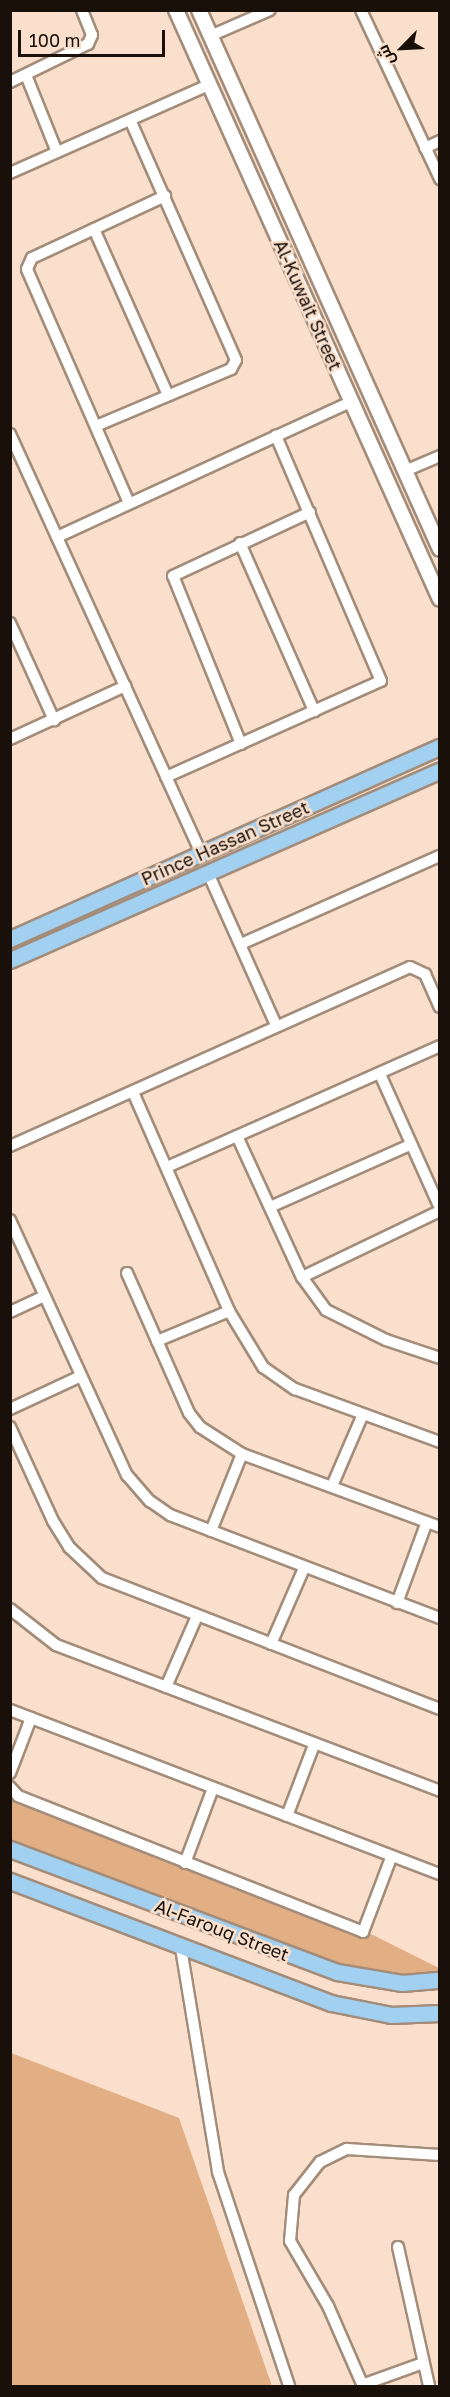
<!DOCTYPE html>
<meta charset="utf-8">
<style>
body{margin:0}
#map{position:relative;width:450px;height:2397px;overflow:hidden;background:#fae0cc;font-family:"Golos Text",Cairo,sans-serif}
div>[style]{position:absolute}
.green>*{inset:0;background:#e2ae84}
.roads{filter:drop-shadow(2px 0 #a38c79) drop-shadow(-2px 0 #a38c79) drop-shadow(0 2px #a38c79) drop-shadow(0 -2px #a38c79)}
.minor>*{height:10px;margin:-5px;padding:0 5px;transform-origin:5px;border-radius:5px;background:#fff}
.secondary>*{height:14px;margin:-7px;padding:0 7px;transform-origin:7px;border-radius:7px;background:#fff}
.primary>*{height:15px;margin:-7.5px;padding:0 7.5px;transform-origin:7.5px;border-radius:7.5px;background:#a2d0f1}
span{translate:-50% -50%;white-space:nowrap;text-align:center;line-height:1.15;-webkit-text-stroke:5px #fae0cc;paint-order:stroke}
.street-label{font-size:18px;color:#191009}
.frame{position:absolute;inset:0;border:12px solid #191009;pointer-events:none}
.north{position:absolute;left:372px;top:18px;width:60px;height:60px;-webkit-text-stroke:4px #fae0cc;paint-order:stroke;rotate:246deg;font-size:16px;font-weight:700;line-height:24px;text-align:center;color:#191009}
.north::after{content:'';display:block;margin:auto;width:21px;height:27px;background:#191009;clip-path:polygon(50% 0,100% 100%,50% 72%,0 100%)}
.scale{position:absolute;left:18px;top:30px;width:147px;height:27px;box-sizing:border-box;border:3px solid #191009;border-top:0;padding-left:8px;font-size:18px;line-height:21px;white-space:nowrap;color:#191009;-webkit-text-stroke:4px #fae0cc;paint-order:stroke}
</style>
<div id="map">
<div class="green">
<i style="clip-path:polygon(10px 1796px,373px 1935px,439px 1968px,439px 1979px,358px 1977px,11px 1846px)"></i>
<i style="clip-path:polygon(11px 2053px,179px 2118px,272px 2386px,11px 2386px)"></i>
</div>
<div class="roads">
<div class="minor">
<i style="left:361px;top:10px;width:187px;rotate:64.9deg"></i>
<i style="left:210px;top:36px;width:65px;rotate:-23.4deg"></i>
<i style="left:26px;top:75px;width:83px;rotate:68.1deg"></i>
<i style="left:10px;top:82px;width:87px;rotate:-26deg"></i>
<i style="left:88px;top:44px;width:10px;rotate:-66deg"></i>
<i style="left:92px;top:35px;width:27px;rotate:-112deg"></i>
<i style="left:425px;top:148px;width:17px;rotate:-25deg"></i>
<i style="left:10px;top:173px;width:218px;rotate:-23.9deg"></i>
<i style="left:94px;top:229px;width:182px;rotate:66deg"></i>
<i style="left:96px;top:426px;width:147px;rotate:-22.9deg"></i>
<i style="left:231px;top:369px;width:10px;rotate:-61deg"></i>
<i style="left:236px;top:360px;width:262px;rotate:-113.8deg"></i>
<i style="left:10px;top:434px;width:461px;rotate:65.5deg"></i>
<i style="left:405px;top:471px;width:38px;rotate:-23deg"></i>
<i style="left:129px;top:503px;width:255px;rotate:-113.6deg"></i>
<i style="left:27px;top:269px;width:12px;rotate:-66deg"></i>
<i style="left:32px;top:258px;width:147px;rotate:-25deg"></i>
<i style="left:57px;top:537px;width:324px;rotate:-24.7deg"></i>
<i style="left:240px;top:543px;width:184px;rotate:66.2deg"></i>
<i style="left:10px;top:623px;width:107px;rotate:65.6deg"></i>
<i style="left:10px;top:739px;width:127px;rotate:-24.7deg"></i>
<i style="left:241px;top:744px;width:181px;rotate:-112deg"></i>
<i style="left:173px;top:576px;width:151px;rotate:-25deg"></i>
<i style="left:166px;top:777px;width:235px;rotate:-24.1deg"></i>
<i style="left:381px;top:681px;width:267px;rotate:-113.2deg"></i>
<i style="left:208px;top:873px;width:167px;rotate:65.9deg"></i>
<i style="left:241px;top:944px;width:218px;rotate:-23.9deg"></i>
<i style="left:380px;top:1074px;width:147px;rotate:65.9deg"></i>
<i style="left:133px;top:1092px;width:239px;rotate:66.3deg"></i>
<i style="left:229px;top:1311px;width:66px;rotate:58.7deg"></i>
<i style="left:263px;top:1367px;width:39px;rotate:35deg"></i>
<i style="left:295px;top:1389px;width:154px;rotate:20.1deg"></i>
<i style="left:237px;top:1136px;width:155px;rotate:65.3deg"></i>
<i style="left:302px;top:1277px;width:41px;rotate:54deg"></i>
<i style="left:326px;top:1310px;width:67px;rotate:26.6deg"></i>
<i style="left:386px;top:1340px;width:57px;rotate:18.4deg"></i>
<i style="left:10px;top:1146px;width:438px;rotate:-24.1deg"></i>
<i style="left:410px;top:967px;width:17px;rotate:25deg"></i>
<i style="left:425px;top:974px;width:36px;rotate:66deg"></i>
<i style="left:167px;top:1167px;width:299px;rotate:-23.9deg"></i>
<i style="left:270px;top:1207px;width:153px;rotate:-23.9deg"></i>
<i style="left:10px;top:1220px;width:281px;rotate:65.4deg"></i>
<i style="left:127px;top:1475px;width:35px;rotate:49deg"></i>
<i style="left:150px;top:1501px;width:24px;rotate:35deg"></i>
<i style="left:170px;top:1515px;width:289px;rotate:20.9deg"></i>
<i style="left:127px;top:1273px;width:153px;rotate:66.1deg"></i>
<i style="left:189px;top:1413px;width:18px;rotate:52deg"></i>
<i style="left:200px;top:1427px;width:50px;rotate:32.7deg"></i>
<i style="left:242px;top:1454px;width:211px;rotate:20.2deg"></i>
<i style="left:302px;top:1277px;width:153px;rotate:-25.6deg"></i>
<i style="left:10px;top:1312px;width:38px;rotate:-25deg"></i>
<i style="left:157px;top:1341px;width:78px;rotate:-22.6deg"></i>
<i style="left:10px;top:1409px;width:78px;rotate:-24.9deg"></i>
<i style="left:10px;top:1427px;width:103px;rotate:65.4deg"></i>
<i style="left:53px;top:1521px;width:31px;rotate:58deg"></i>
<i style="left:69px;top:1547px;width:45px;rotate:43.2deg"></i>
<i style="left:102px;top:1578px;width:362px;rotate:21.2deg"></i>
<i style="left:332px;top:1486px;width:78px;rotate:-66.7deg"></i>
<i style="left:211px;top:1531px;width:83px;rotate:-68.1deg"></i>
<i style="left:397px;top:1603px;width:84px;rotate:-69.8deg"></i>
<i style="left:10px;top:1609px;width:58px;rotate:38deg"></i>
<i style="left:56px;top:1645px;width:411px;rotate:20.8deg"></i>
<i style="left:271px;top:1644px;width:83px;rotate:-66.5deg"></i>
<i style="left:166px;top:1687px;width:77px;rotate:-66.4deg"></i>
<i style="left:10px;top:1710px;width:460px;rotate:20.9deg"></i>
<i style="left:10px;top:1773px;width:59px;rotate:-69.1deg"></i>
<i style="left:10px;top:1787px;width:12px;rotate:48deg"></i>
<i style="left:18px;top:1796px;width:371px;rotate:21.5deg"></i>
<i style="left:363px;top:1932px;width:79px;rotate:-69.3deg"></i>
<i style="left:287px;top:1816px;width:76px;rotate:-69.2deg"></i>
<i style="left:185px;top:1863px;width:80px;rotate:-69.5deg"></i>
<i style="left:181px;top:1948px;width:227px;rotate:80.6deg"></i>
<i style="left:218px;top:2172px;width:225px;rotate:71.6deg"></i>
<i style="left:398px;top:2247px;width:142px;rotate:77.4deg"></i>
<i style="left:362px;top:2385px;width:65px;rotate:-19.8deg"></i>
<i style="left:363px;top:2386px;width:87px;rotate:-113.6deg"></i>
<i style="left:328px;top:2306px;width:75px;rotate:-120.3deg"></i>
<i style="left:290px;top:2241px;width:46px;rotate:-85deg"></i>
<i style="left:294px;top:2195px;width:42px;rotate:-51.8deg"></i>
<i style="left:320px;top:2162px;width:30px;rotate:-26deg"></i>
<i style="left:347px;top:2149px;width:93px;rotate:3.7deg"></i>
</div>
<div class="secondary">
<i style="left:176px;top:10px;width:645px;rotate:65.86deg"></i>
<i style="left:199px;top:10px;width:590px;rotate:65.91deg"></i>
</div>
<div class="primary">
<i style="left:10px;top:939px;width:471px;rotate:-24.1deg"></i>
<i style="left:10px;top:960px;width:470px;rotate:-23.8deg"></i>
<i style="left:10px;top:1849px;width:349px;rotate:20.6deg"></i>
<i style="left:337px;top:1972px;width:66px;rotate:9.6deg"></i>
<i style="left:402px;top:1983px;width:38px;rotate:-5deg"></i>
<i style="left:10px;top:1881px;width:343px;rotate:20.8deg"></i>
<i style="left:331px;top:2003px;width:61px;rotate:11.3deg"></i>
<i style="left:391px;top:2015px;width:49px;rotate:-2.3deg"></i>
</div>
</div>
<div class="street-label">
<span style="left:308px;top:305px;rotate:66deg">Al-Kuwait Street</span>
<span style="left:225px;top:843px;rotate:-24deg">Prince Hassan Street</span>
<span style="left:222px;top:1930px;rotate:21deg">Al-Farouq Street</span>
</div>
<div class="frame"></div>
<div class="north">ش</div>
<div class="scale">100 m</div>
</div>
